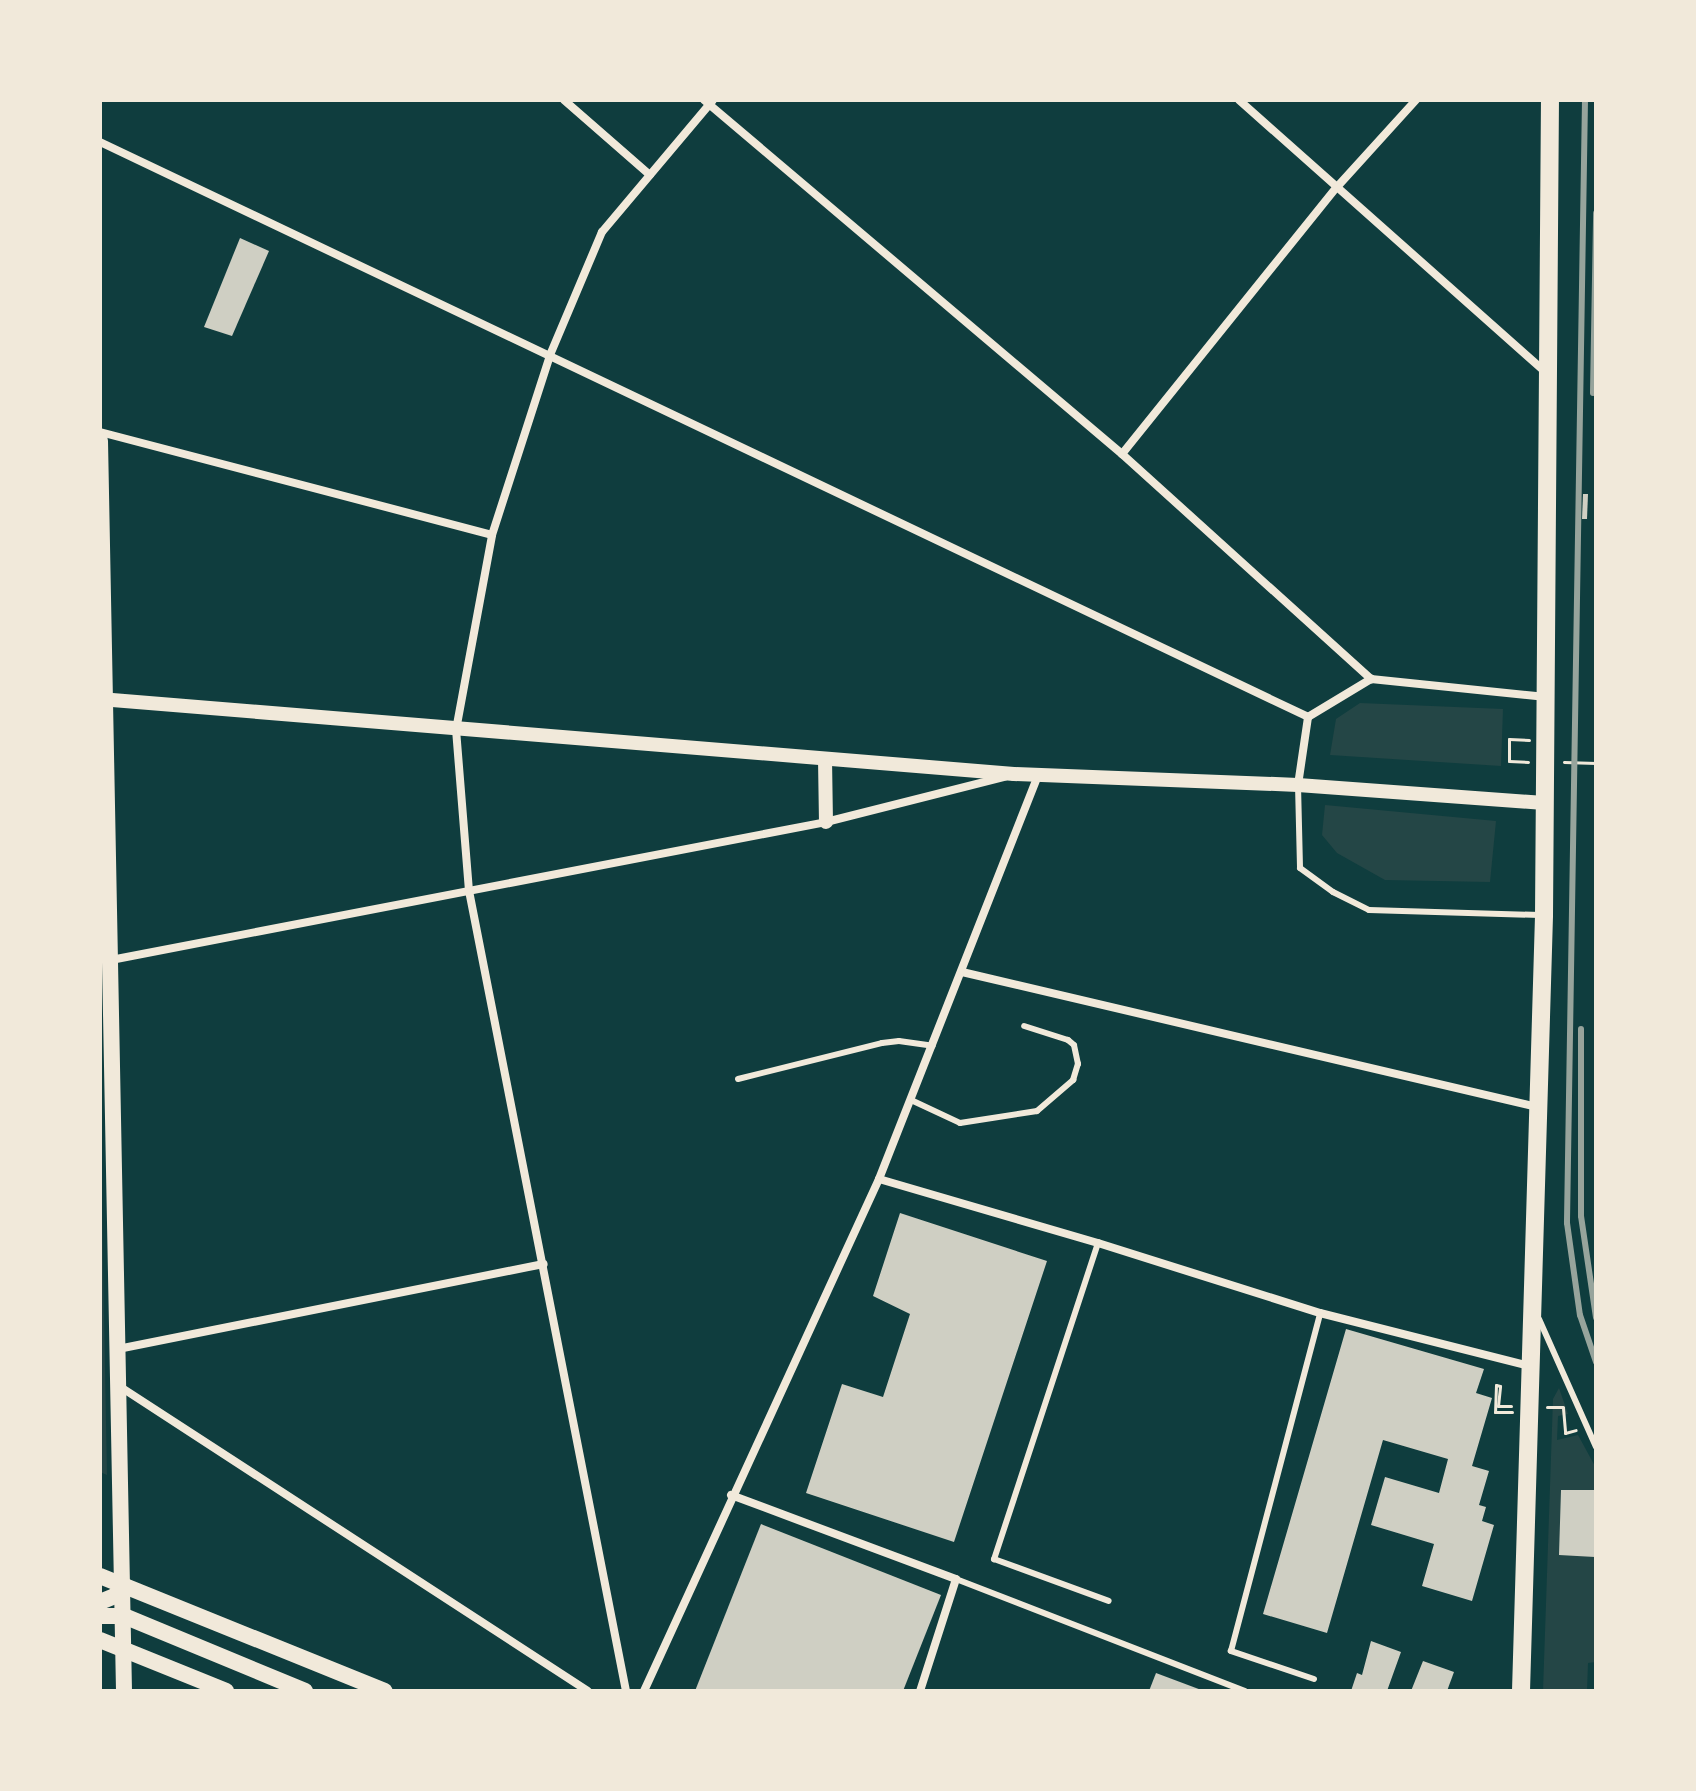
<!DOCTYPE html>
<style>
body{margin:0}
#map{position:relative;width:1696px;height:1791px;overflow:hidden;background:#0f3d3e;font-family:Manrope,sans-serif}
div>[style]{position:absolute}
.green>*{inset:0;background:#244646}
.building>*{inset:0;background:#cfcfc3}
.path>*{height:3px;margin:-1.5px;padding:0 1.5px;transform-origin:1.5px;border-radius:1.5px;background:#f1e9da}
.service>*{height:6px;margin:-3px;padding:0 3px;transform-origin:3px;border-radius:3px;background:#f1e9da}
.minor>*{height:8px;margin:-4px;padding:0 4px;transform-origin:4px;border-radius:4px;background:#f1e9da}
.tertiary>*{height:14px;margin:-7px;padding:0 7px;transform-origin:7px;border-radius:7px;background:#f1e9da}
.secondary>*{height:16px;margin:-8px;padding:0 8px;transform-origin:8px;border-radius:8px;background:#f1e9da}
.trunk>*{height:18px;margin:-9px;padding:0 9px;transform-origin:9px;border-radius:9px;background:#f1e9da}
.rail>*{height:6px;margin:-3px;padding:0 3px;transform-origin:3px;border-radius:3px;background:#97a49c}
span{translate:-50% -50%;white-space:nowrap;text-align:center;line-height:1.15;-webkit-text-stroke:8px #f1e9da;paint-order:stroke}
.frame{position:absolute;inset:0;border:102px solid #f1e9da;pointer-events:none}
</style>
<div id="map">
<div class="green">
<i style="clip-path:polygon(1360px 703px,1503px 709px,1501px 766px,1330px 755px,1336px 719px)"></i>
<i style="clip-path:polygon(1325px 805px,1496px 821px,1490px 882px,1385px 880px,1337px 853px,1322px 835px)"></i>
<i style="clip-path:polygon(100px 1103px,107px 1475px,100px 1472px)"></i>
<i style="clip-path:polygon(1559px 1388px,1568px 1414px,1558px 1416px,1557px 1440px,1578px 1435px,1596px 1468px,1596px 1662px,1588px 1663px,1587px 1691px,1543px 1691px,1553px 1399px)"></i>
</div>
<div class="building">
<i style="clip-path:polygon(240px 238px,269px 251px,232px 336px,204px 327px)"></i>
<i style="clip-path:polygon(1583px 494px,1588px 494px,1587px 519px,1582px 519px)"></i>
<i style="clip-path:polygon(900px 1213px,1047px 1261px,954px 1542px,806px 1493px,842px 1384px,883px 1397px,910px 1314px,873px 1296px)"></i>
<i style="clip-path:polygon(1346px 1329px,1484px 1369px,1476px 1393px,1492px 1398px,1472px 1466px,1489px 1471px,1479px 1505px,1486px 1507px,1482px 1521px,1494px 1525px,1472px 1601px,1422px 1586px,1434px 1544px,1371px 1525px,1385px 1477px,1439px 1493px,1448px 1459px,1383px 1440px,1327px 1633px,1263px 1614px)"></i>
<i style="clip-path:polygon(1561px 1490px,1596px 1490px,1595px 1557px,1559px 1555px)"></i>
<i style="clip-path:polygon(761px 1524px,941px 1595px,903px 1691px,695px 1691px)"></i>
<i style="clip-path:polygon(1371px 1641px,1401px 1652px,1387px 1691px,1351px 1691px,1357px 1673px,1362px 1675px)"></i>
<i style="clip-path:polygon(1423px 1661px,1454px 1672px,1447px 1691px,1411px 1691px)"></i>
<i style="clip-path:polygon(1156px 1673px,1204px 1691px,1149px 1691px)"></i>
</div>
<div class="path">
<i style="left:1528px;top:762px;width:19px;rotate:-177deg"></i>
<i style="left:1509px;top:761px;width:22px;rotate:-90deg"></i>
<i style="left:1509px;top:739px;width:20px;rotate:3deg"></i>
<i style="left:1564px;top:762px;width:32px;rotate:2deg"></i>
<i style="left:1511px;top:1406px;width:13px;rotate:180deg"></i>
<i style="left:1498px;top:1406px;width:20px;rotate:-84deg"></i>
<i style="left:1500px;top:1386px;width:4px;rotate:-166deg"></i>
<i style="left:1496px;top:1385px;width:27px;rotate:92deg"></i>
<i style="left:1495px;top:1412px;width:17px"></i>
<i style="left:1547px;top:1407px;width:16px"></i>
<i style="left:1563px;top:1408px;width:25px;rotate:85deg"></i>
<i style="left:1565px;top:1433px;width:11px;rotate:-15deg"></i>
</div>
<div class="service">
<i style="left:1298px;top:785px;width:83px;rotate:88.6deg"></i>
<i style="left:1300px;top:868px;width:41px;rotate:36deg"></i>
<i style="left:1333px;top:892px;width:40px;rotate:26.6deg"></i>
<i style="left:1369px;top:910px;width:171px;rotate:1.7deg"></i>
<i style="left:738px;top:1079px;width:148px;rotate:-14deg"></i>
<i style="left:882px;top:1043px;width:17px;rotate:-7deg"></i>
<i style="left:899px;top:1041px;width:34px;rotate:8deg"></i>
<i style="left:911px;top:1100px;width:54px;rotate:25.1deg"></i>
<i style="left:960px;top:1123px;width:78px;rotate:-8.9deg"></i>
<i style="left:1037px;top:1111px;width:48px;rotate:-40.7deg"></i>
<i style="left:1073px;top:1080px;width:17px;rotate:-73deg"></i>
<i style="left:1078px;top:1064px;width:19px;rotate:-102deg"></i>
<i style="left:1074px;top:1045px;width:8px;rotate:-140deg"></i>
<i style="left:1068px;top:1040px;width:46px;rotate:-162.3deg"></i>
<i style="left:1098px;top:1243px;width:333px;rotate:108.2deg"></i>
<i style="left:994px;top:1559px;width:122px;rotate:20.1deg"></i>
<i style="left:1539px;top:1319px;width:140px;rotate:66deg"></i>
<i style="left:956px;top:1579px;width:310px;rotate:21.2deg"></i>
<i style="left:1314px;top:1679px;width:88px;rotate:-161.4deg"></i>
<i style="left:1231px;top:1651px;width:350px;rotate:-75.2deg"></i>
</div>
<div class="minor">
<i style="left:564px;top:100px;width:114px;rotate:41.1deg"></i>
<i style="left:704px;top:100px;width:548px;rotate:40.26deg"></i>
<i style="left:1122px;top:454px;width:336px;rotate:42.1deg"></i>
<i style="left:1371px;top:679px;width:176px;rotate:5.9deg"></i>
<i style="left:1239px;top:100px;width:412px;rotate:41.6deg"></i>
<i style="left:100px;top:142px;width:1338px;rotate:25.45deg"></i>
<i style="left:100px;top:432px;width:405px;rotate:14.7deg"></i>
<i style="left:1122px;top:454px;width:343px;rotate:-51.2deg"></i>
<i style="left:1337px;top:187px;width:118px;rotate:-47.8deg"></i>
<i style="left:1298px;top:785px;width:69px;rotate:-81.6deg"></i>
<i style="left:1308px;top:717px;width:74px;rotate:-31.1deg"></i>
<i style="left:111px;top:960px;width:728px;rotate:-10.92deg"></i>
<i style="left:826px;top:822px;width:184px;rotate:-14.2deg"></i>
<i style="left:962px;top:972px;width:591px;rotate:13.21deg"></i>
<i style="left:879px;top:1179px;width:228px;rotate:16.3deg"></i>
<i style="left:1098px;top:1243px;width:233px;rotate:17.5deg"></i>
<i style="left:1320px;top:1313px;width:217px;rotate:14.2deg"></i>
<i style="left:118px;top:1349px;width:434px;rotate:-11.3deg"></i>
<i style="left:119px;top:1386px;width:559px;rotate:33.04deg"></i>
<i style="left:731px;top:1495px;width:240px;rotate:20.5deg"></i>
<i style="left:956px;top:1579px;width:118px;rotate:107.8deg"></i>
<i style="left:626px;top:1691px;width:815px;rotate:-101.1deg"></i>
<i style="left:469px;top:891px;width:162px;rotate:-94.6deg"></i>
<i style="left:456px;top:730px;width:198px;rotate:-79.5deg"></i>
<i style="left:492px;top:535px;width:189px;rotate:-72.1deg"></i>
<i style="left:550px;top:355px;width:134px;rotate:-67.1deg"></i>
<i style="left:602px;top:232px;width:172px;rotate:-49.9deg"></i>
<i style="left:644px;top:1691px;width:563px;rotate:-65.35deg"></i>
<i style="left:879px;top:1179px;width:434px;rotate:-68.5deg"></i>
</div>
<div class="tertiary">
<i style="left:100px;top:699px;width:917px;rotate:4.69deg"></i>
<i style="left:1014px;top:774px;width:284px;rotate:2.2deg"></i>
<i style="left:1298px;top:785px;width:247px;rotate:4.2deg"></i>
<i style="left:825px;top:759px;width:63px;rotate:89.1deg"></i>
</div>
<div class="secondary">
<i style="left:100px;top:441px;width:1250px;rotate:88.9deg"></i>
<i style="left:100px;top:1576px;width:307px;rotate:22deg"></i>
<i style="left:100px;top:1602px;width:16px;rotate:-22deg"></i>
<i style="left:115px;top:1596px;width:14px;rotate:-54deg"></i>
<i style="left:100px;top:1616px;width:24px"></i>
<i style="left:124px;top:1616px;width:196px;rotate:22.5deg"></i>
<i style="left:100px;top:1640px;width:136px;rotate:22deg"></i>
</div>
<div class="trunk">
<i style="left:1521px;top:1691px;width:776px;rotate:-88.3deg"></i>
<i style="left:1544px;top:915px;width:815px;rotate:-89.58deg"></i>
</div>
<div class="rail">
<i style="left:1585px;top:100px;width:1123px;rotate:90.92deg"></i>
<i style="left:1567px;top:1223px;width:93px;rotate:82deg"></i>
<i style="left:1580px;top:1315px;width:50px;rotate:71.2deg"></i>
<i style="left:1593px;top:393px;width:180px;rotate:-89deg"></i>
<i style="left:1581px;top:1029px;width:187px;rotate:90deg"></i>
<i style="left:1581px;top:1216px;width:103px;rotate:81.6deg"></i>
</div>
<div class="frame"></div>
</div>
